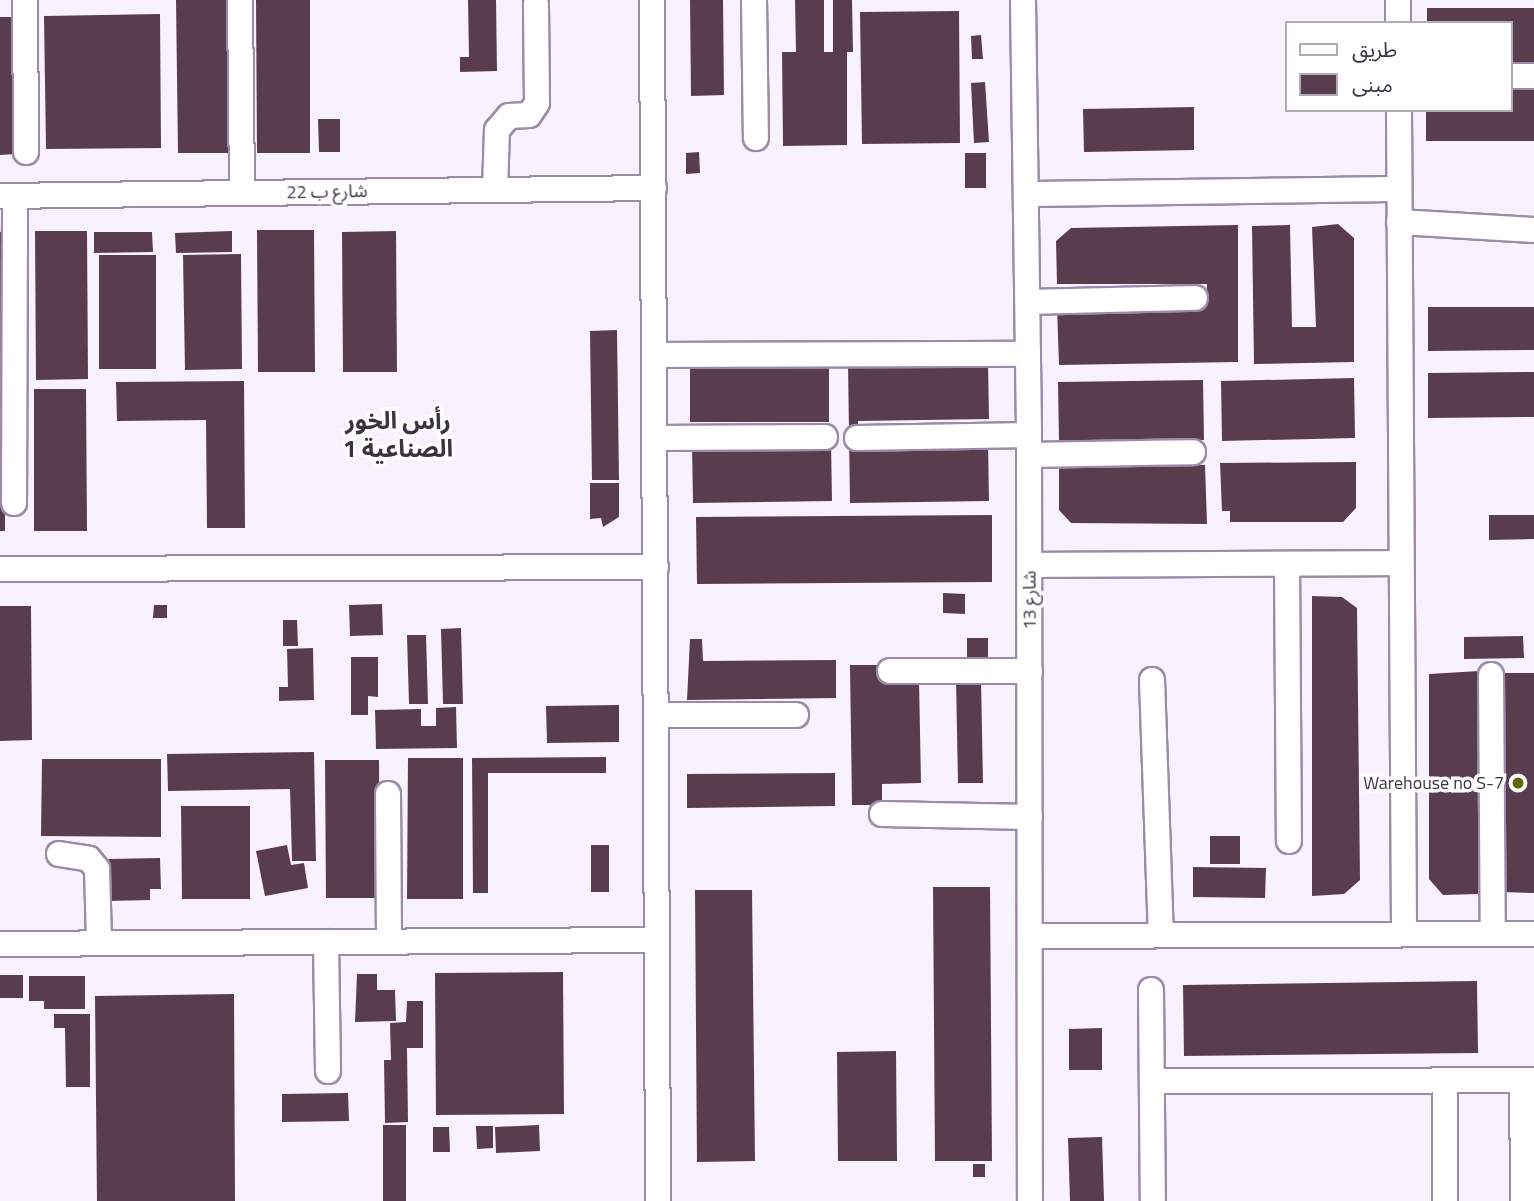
<!DOCTYPE html>
<meta charset="utf-8">
<style>
body{margin:0}
#map{position:relative;width:1534px;height:1201px;overflow:hidden;background:#f8f1ff;font-family:"Titillium Web","Noto Sans Arabic",sans-serif}
div>[style]{position:absolute}
.building>*{inset:0;background:#593d4e}
.roads{filter:drop-shadow(2px 0 #9b8ba9) drop-shadow(-2px 0 #9b8ba9) drop-shadow(0 2px #9b8ba9) drop-shadow(0 -2px #9b8ba9)}
.minor>*{height:24px;margin:-12px;padding:0 12px;transform-origin:12px;border-radius:12px;background:#fff}
.dots>*{width:19px;height:19px;translate:-50% -50%;box-sizing:border-box;border:4px solid #fff;border-radius:50%}
span{translate:-50% -50%;white-space:nowrap;text-align:center;line-height:1.15;-webkit-text-stroke:7px #fff;paint-order:stroke}
.street-label{font-size:18px;color:#3a3440}
.poi-label{font-size:18px;color:#3a3440}
.right{translate:-100% -50%;text-align:right}
.district-label{font-size:24px;color:#3a3440;font-weight:700}
.legend{position:absolute;left:1285px;top:21px;width:228px;height:91px;box-sizing:border-box;background:#fff;border:2px solid #b0aeb3;margin:0;padding:9px 12px;list-style:none;font-size:21px;color:#3a3440}
.legend li{display:flex;align-items:center;gap:14px;height:35px}
.legend b{width:35px;border:2px solid #b0aeb3}
</style>
<div id="map">
<div class="building">
<i style="clip-path:polygon(176px 0,230px 0,231px 153px,178px 153px)"></i>
<i style="clip-path:polygon(256px 0,310px 0,310px 153px,257px 153px)"></i>
<i style="clip-path:polygon(468px 0,496px 0,497px 71px,460px 72px,460px 57px,469px 57px)"></i>
<i style="clip-path:polygon(690px 0,723px 0,724px 95px,691px 96px)"></i>
<i style="clip-path:polygon(795px 0,824px 0,824px 52px,833px 52px,833px 0,852px 0,853px 52px,847px 52px,847px 145px,783px 146px,782px 52px,796px 52px)"></i>
<i style="clip-path:polygon(1427px 8px,1534px 8px,1534px 65px,1511px 65px,1511px 23px,1427px 23px)"></i>
<i style="clip-path:polygon(959px 11px,960px 143px,862px 144px,860px 12px)"></i>
<i style="clip-path:polygon(160px 14px,161px 148px,46px 149px,44px 16px)"></i>
<i style="clip-path:polygon(0 17px,13px 17px,15px 154px,0 155px)"></i>
<i style="clip-path:polygon(981px 35px,983px 59px,972px 59px,971px 36px)"></i>
<i style="clip-path:polygon(985px 82px,989px 142px,974px 143px,971px 83px)"></i>
<i style="clip-path:polygon(1511px 85px,1534px 85px,1534px 141px,1426px 141px,1426px 110px,1511px 110px)"></i>
<i style="clip-path:polygon(1194px 107px,1194px 150px,1084px 152px,1083px 109px)"></i>
<i style="clip-path:polygon(318px 119px,340px 119px,340px 152px,319px 152px)"></i>
<i style="clip-path:polygon(699px 152px,700px 173px,686px 174px,686px 153px)"></i>
<i style="clip-path:polygon(965px 153px,986px 153px,986px 188px,965px 188px)"></i>
<i style="clip-path:polygon(1338px 224px,1354px 238px,1354px 362px,1254px 364px,1252px 226px,1290px 225px,1292px 327px,1316px 327px,1312px 227px)"></i>
<i style="clip-path:polygon(1238px 225px,1238px 362px,1059px 365px,1057px 308px,1206px 306px,1207px 284px,1057px 284px,1056px 241px,1071px 228px)"></i>
<i style="clip-path:polygon(257px 230px,314px 230px,315px 372px,258px 372px)"></i>
<i style="clip-path:polygon(35px 231px,87px 231px,88px 379px,36px 380px)"></i>
<i style="clip-path:polygon(232px 231px,232px 252px,176px 253px,175px 233px)"></i>
<i style="clip-path:polygon(396px 231px,397px 372px,343px 372px,342px 232px)"></i>
<i style="clip-path:polygon(0 232px,5px 232px,7px 379px,0 379px)"></i>
<i style="clip-path:polygon(94px 232px,152px 232px,153px 252px,94px 253px)"></i>
<i style="clip-path:polygon(241px 254px,242px 369px,185px 370px,183px 255px)"></i>
<i style="clip-path:polygon(99px 255px,156px 255px,156px 369px,99px 369px)"></i>
<i style="clip-path:polygon(1428px 307px,1534px 307px,1534px 350px,1428px 351px)"></i>
<i style="clip-path:polygon(617px 330px,619px 480px,592px 480px,590px 331px)"></i>
<i style="clip-path:polygon(829px 359px,829px 422px,690px 422px,690px 360px)"></i>
<i style="clip-path:polygon(988px 361px,989px 419px,858px 421px,858px 442px,988px 440px,989px 501px,850px 503px,848px 363px)"></i>
<i style="clip-path:polygon(1534px 372px,1534px 417px,1428px 418px,1428px 373px)"></i>
<i style="clip-path:polygon(1354px 378px,1355px 438px,1222px 441px,1221px 381px)"></i>
<i style="clip-path:polygon(1203px 380px,1204px 440px,1059px 442px,1058px 382px)"></i>
<i style="clip-path:polygon(244px 381px,245px 528px,207px 528px,206px 420px,117px 421px,116px 382px)"></i>
<i style="clip-path:polygon(0 388px,5px 388px,5px 531px,0 531px)"></i>
<i style="clip-path:polygon(34px 389px,86px 389px,87px 531px,34px 531px)"></i>
<i style="clip-path:polygon(831px 443px,832px 501px,693px 503px,692px 445px)"></i>
<i style="clip-path:polygon(1356px 462px,1356px 508px,1343px 522px,1230px 522px,1230px 511px,1222px 511px,1220px 463px)"></i>
<i style="clip-path:polygon(1059px 465px,1205px 465px,1207px 524px,1071px 523px,1059px 510px)"></i>
<i style="clip-path:polygon(590px 483px,619px 483px,619px 517px,603px 527px,601px 518px,590px 519px)"></i>
<i style="clip-path:polygon(992px 515px,992px 582px,697px 584px,696px 517px)"></i>
<i style="clip-path:polygon(1489px 515px,1534px 515px,1534px 539px,1489px 540px)"></i>
<i style="clip-path:polygon(943px 593px,965px 594px,965px 614px,943px 613px)"></i>
<i style="clip-path:polygon(1312px 596px,1342px 597px,1357px 608px,1360px 880px,1344px 894px,1312px 896px)"></i>
<i style="clip-path:polygon(382px 604px,383px 635px,350px 636px,349px 605px)"></i>
<i style="clip-path:polygon(154px 605px,167px 605px,167px 618px,153px 618px)"></i>
<i style="clip-path:polygon(0 606px,31px 606px,32px 740px,0 741px)"></i>
<i style="clip-path:polygon(283px 620px,297px 620px,298px 646px,283px 646px)"></i>
<i style="clip-path:polygon(461px 628px,463px 704px,443px 704px,441px 629px)"></i>
<i style="clip-path:polygon(407px 635px,426px 635px,428px 704px,409px 704px)"></i>
<i style="clip-path:polygon(1523px 636px,1524px 658px,1464px 659px,1464px 637px)"></i>
<i style="clip-path:polygon(967px 638px,988px 638px,988px 660px,967px 660px)"></i>
<i style="clip-path:polygon(690px 639px,702px 639px,703px 661px,836px 660px,836px 698px,687px 700px)"></i>
<i style="clip-path:polygon(313px 648px,314px 700px,279px 701px,279px 687px,288px 687px,287px 649px)"></i>
<i style="clip-path:polygon(351px 657px,378px 657px,378px 697px,368px 696px,368px 715px,351px 715px)"></i>
<i style="clip-path:polygon(850px 665px,880px 665px,880px 681px,919px 680px,921px 783px,882px 784px,882px 805px,852px 805px)"></i>
<i style="clip-path:polygon(1479px 671px,1478px 894px,1443px 895px,1429px 879px,1429px 674px)"></i>
<i style="clip-path:polygon(1503px 673px,1534px 673px,1534px 893px,1500px 892px)"></i>
<i style="clip-path:polygon(956px 679px,981px 679px,983px 783px,958px 783px)"></i>
<i style="clip-path:polygon(619px 705px,619px 742px,547px 743px,546px 706px)"></i>
<i style="clip-path:polygon(456px 707px,457px 748px,376px 749px,375px 710px,421px 709px,421px 726px,436px 726px,436px 708px)"></i>
<i style="clip-path:polygon(314px 752px,316px 861px,292px 861px,290px 789px,168px 791px,167px 754px)"></i>
<i style="clip-path:polygon(606px 757px,606px 773px,488px 773px,488px 893px,473px 893px,472px 758px)"></i>
<i style="clip-path:polygon(408px 758px,463px 758px,463px 899px,407px 899px)"></i>
<i style="clip-path:polygon(42px 759px,161px 759px,161px 837px,41px 836px)"></i>
<i style="clip-path:polygon(325px 760px,379px 760px,380px 898px,326px 898px)"></i>
<i style="clip-path:polygon(835px 773px,835px 806px,687px 808px,687px 774px)"></i>
<i style="clip-path:polygon(181px 806px,250px 806px,250px 899px,182px 899px)"></i>
<i style="clip-path:polygon(1210px 836px,1240px 836px,1240px 864px,1210px 864px)"></i>
<i style="clip-path:polygon(287px 845px,291px 865px,304px 863px,308px 888px,265px 896px,256px 851px)"></i>
<i style="clip-path:polygon(591px 845px,609px 845px,609px 892px,591px 892px)"></i>
<i style="clip-path:polygon(160px 858px,161px 889px,150px 889px,150px 900px,108px 901px,108px 859px)"></i>
<i style="clip-path:polygon(1193px 867px,1266px 868px,1265px 898px,1193px 897px)"></i>
<i style="clip-path:polygon(933px 887px,990px 887px,992px 1161px,935px 1161px)"></i>
<i style="clip-path:polygon(695px 890px,752px 890px,755px 1161px,697px 1162px)"></i>
<i style="clip-path:polygon(563px 972px,564px 1114px,436px 1115px,435px 973px)"></i>
<i style="clip-path:polygon(357px 974px,377px 974px,377px 990px,395px 990px,396px 1021px,355px 1022px)"></i>
<i style="clip-path:polygon(0 975px,23px 975px,23px 998px,0 998px)"></i>
<i style="clip-path:polygon(29px 976px,85px 976px,85px 1009px,44px 1009px,44px 1001px,29px 1001px)"></i>
<i style="clip-path:polygon(1477px 981px,1478px 1053px,1184px 1056px,1183px 985px)"></i>
<i style="clip-path:polygon(234px 994px,235px 1201px,97px 1201px,95px 996px)"></i>
<i style="clip-path:polygon(407px 1001px,423px 1001px,423px 1048px,407px 1048px,408px 1122px,385px 1123px,384px 1060px,391px 1060px,390px 1023px,406px 1022px)"></i>
<i style="clip-path:polygon(54px 1014px,90px 1014px,90px 1087px,66px 1087px,65px 1028px,54px 1028px)"></i>
<i style="clip-path:polygon(1102px 1028px,1102px 1070px,1069px 1070px,1069px 1029px)"></i>
<i style="clip-path:polygon(896px 1051px,897px 1161px,838px 1161px,837px 1052px)"></i>
<i style="clip-path:polygon(348px 1093px,349px 1121px,282px 1122px,282px 1094px)"></i>
<i style="clip-path:polygon(383px 1125px,406px 1125px,406px 1201px,383px 1201px)"></i>
<i style="clip-path:polygon(539px 1125px,540px 1151px,496px 1153px,495px 1127px)"></i>
<i style="clip-path:polygon(476px 1126px,493px 1126px,493px 1148px,477px 1149px)"></i>
<i style="clip-path:polygon(433px 1127px,449px 1127px,450px 1152px,433px 1152px)"></i>
<i style="clip-path:polygon(1102px 1137px,1104px 1201px,1070px 1201px,1068px 1138px)"></i>
<i style="clip-path:polygon(973px 1164px,985px 1164px,985px 1177px,973px 1177px)"></i>
</div>
<div class="roads">
<div class="minor">
<i style="left:25px;top:0;width:152px;rotate:89.6deg"></i>
<i style="left:240px;top:0;width:193px;rotate:89.4deg"></i>
<i style="left:652px;top:0;width:1201px;rotate:89.71deg"></i>
<i style="left:754px;top:0;width:138px;rotate:89.2deg"></i>
<i style="left:1023px;top:0;width:435px;rotate:89.2deg"></i>
<i style="left:1029px;top:435px;width:766px;rotate:89.93deg"></i>
<i style="left:1398px;top:0;width:23px;rotate:90deg"></i>
<i style="left:1511px;top:76px;width:23px"></i>
<i style="left:1399px;top:110px;width:824px;rotate:89.65deg"></i>
<i style="left:495px;top:190px;width:60px;rotate:-88.1deg"></i>
<i style="left:497px;top:130px;width:18px;rotate:-49deg"></i>
<i style="left:509px;top:116px;width:20px;rotate:-3deg"></i>
<i style="left:529px;top:115px;width:14px;rotate:-56deg"></i>
<i style="left:537px;top:103px;width:99px;rotate:-90.6deg"></i>
<i style="left:1027px;top:194px;width:372px;rotate:-0.8deg"></i>
<i style="left:0;top:196px;width:654px;rotate:-0.7deg"></i>
<i style="left:1399px;top:222px;width:135px;rotate:3.4deg"></i>
<i style="left:1028px;top:302px;width:167px;rotate:-1.4deg"></i>
<i style="left:655px;top:355px;width:373px;rotate:-0.2deg"></i>
<i style="left:655px;top:438px;width:170px;rotate:-0.3deg"></i>
<i style="left:857px;top:438px;width:172px;rotate:-1deg"></i>
<i style="left:1029px;top:455px;width:164px;rotate:-1deg"></i>
<i style="left:14px;top:503px;width:307px;rotate:-89.8deg"></i>
<i style="left:1287px;top:564px;width:277px;rotate:89.6deg"></i>
<i style="left:1030px;top:565px;width:371px;rotate:-0.3deg"></i>
<i style="left:0;top:569px;width:656px;rotate:-0.17deg"></i>
<i style="left:890px;top:671px;width:140px"></i>
<i style="left:1491px;top:675px;width:259px;rotate:89.6deg"></i>
<i style="left:1152px;top:680px;width:255px;rotate:88deg"></i>
<i style="left:656px;top:715px;width:140px"></i>
<i style="left:388px;top:794px;width:148px;rotate:89.6deg"></i>
<i style="left:882px;top:814px;width:148px;rotate:1.2deg"></i>
<i style="left:59px;top:854px;width:30px;rotate:9deg"></i>
<i style="left:89px;top:859px;width:13px;rotate:51deg"></i>
<i style="left:97px;top:869px;width:73px;rotate:88.4deg"></i>
<i style="left:1030px;top:936px;width:504px;rotate:-0.23deg"></i>
<i style="left:326px;top:942px;width:129px;rotate:89.1deg"></i>
<i style="left:0;top:944px;width:657px;rotate:-0.35deg"></i>
<i style="left:1151px;top:990px;width:211px;rotate:89.5deg"></i>
<i style="left:1522px;top:1080px;width:121px;rotate:89.5deg"></i>
<i style="left:1152px;top:1081px;width:382px;rotate:-0.1deg"></i>
<i style="left:1445px;top:1081px;width:120px;rotate:90deg"></i>
</div>
</div>
<div class="dots">
<i style="left:1518px;top:783px;background:#616604"></i>
</div>
<div class="street-label">
<span style="left:327px;top:192px;rotate:-1deg">شارع ب 22</span>
<span style="left:1030px;top:600px;rotate:-90deg">شارع 13</span>
</div>
<div class="poi-label">
<span class="right" style="left:1504px;top:783px">Warehouse no S-7</span>
</div>
<div class="district-label">
<span style="left:398px;top:435px">رأس الخور<br>الصناعية 1</span>
</div>
<ul class="legend">
<li><b style="height:9px;background:#fff"></b>طريق</li>
<li><b style="height:19px;background:#593d4e"></b>مبنى</li>
</ul>
</div>
